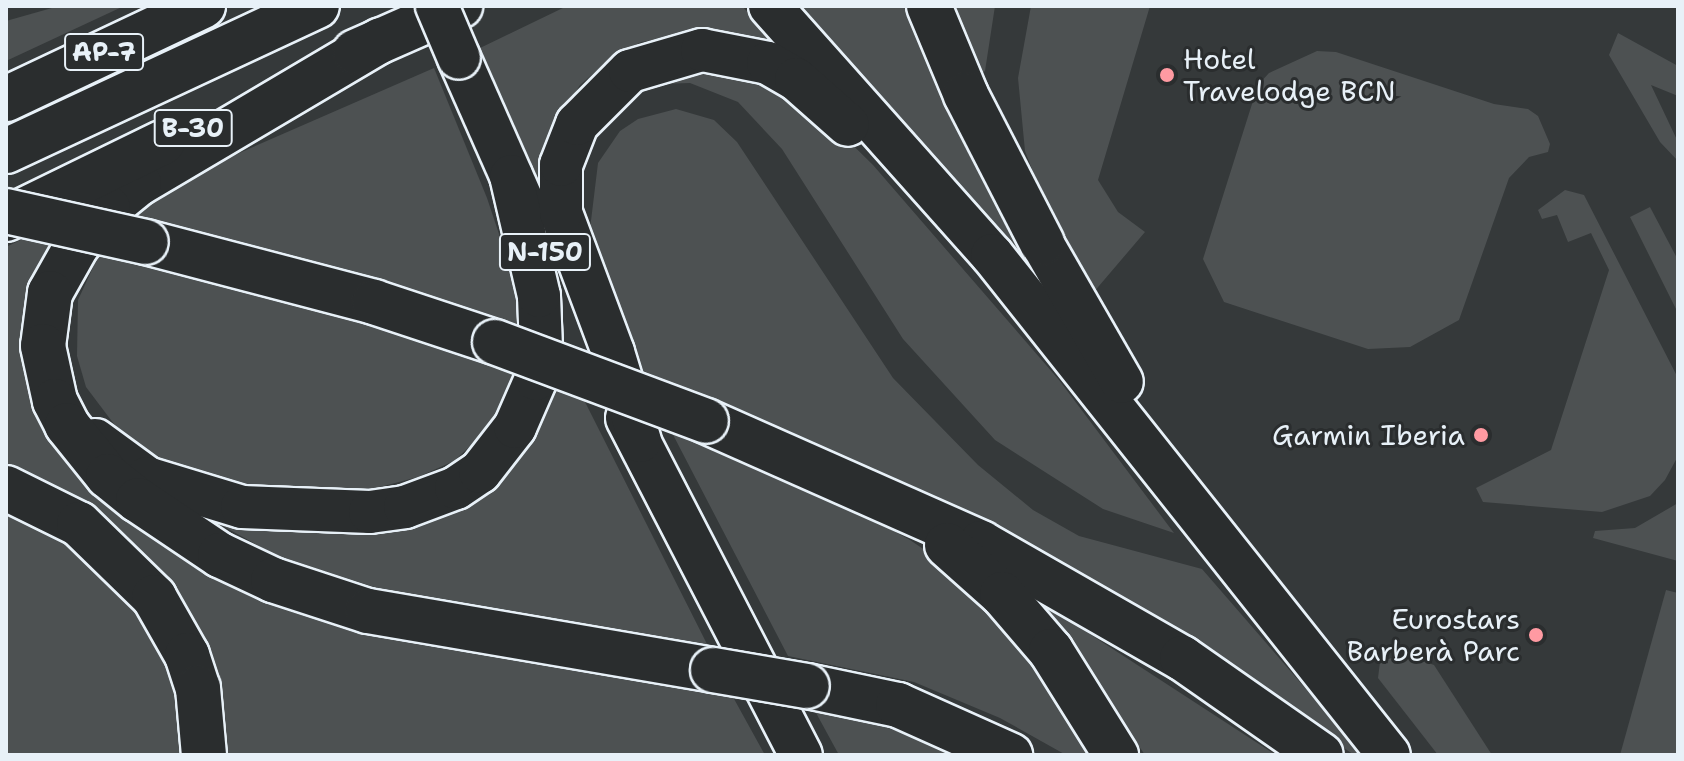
<!DOCTYPE html>
<meta charset="utf-8">
<style>
body{margin:0}
#map{position:relative;width:1684px;height:761px;overflow:hidden;background:#35393a;font-family:"Shantell Sans",sans-serif}
div>[style]{position:absolute}
.green>*{inset:0;background:#4d5152}
.roads{filter:drop-shadow(2px 0 #e8f1f8) drop-shadow(-2px 0 #e8f1f8) drop-shadow(0 2px #e8f1f8) drop-shadow(0 -2px #e8f1f8)}
.primary>*{height:42px;margin:-21px;padding:0 21px;transform-origin:21px;border-radius:21px;background:#2a2d2e}
.highway>*{height:44px;margin:-22px;padding:0 22px;transform-origin:22px;border-radius:22px;background:#2a2d2e}
.bridges{filter:drop-shadow(2px 0 #e8f1f8) drop-shadow(-2px 0 #e8f1f8) drop-shadow(0 2px #e8f1f8) drop-shadow(0 -2px #e8f1f8)}
.primary-bridge>*{height:42px;margin:-21px;padding:0 21px;transform-origin:21px;border-radius:21px;background:#2a2d2e}
.highway-bridge>*{height:44px;margin:-22px;padding:0 22px;transform-origin:22px;border-radius:22px;background:#2a2d2e}
.dots>*{width:22px;height:22px;translate:-50% -50%;box-sizing:border-box;border:4px solid #2a2d2e;border-radius:50%}
span{translate:-50% -50%;white-space:nowrap;text-align:center;line-height:1.15;-webkit-text-stroke:6px #2a2d2e;paint-order:stroke}
.shield-label span{padding:2px 6px;background:#2a2d2e;border:2px solid;border-radius:6px;-webkit-text-stroke-width:0}
.shield-label{font-size:26px;color:#e8f1f8;font-weight:700}
.poi-label{font-size:28px;color:#e8f1f8}
.left{translate:0 -50%;text-align:left}
.right{translate:-100% -50%;text-align:right}
.frame{position:absolute;inset:0;border:8px solid #e8f1f8;pointer-events:none}
</style>
<div id="map">
<div class="green">
<i style="clip-path:polygon(59px 6px,124px 6px,6px 61px,6px 21px)"></i>
<i style="clip-path:polygon(567px 6px,742px 6px,782px 49px,715px 29px,641px 42px,610px 59px,580px 85px,547px 137px,537px 178px,480px 48px)"></i>
<i style="clip-path:polygon(802px 6px,912px 6px,1024px 243px,1017px 251px)"></i>
<i style="clip-path:polygon(942px 6px,995px 6px,985px 71px,974px 80px)"></i>
<i style="clip-path:polygon(1031px 6px,1150px 6px,1098px 180px,1118px 212px,1145px 232px,1093px 293px,1045px 203px,1025px 151px,1018px 78px)"></i>
<i style="clip-path:polygon(1618px 33px,1678px 66px,1678px 96px,1651px 85px,1678px 142px,1678px 161px,1660px 142px,1609px 55px)"></i>
<i style="clip-path:polygon(1317px 51px,1336px 52px,1494px 104px,1528px 109px,1538px 116px,1550px 144px,1548px 152px,1529px 157px,1509px 178px,1459px 320px,1410px 347px,1368px 349px,1224px 302px,1203px 259px,1258px 85px,1269px 73px)"></i>
<i style="clip-path:polygon(717px 61px,816px 109px,873px 165px,1059px 380px,1174px 533px,1103px 509px,995px 440px,903px 339px,782px 149px,738px 102px,690px 83px,625px 85px)"></i>
<i style="clip-path:polygon(434px 68px,487px 198px,516px 285px,521px 328px,131px 218px,198px 171px)"></i>
<i style="clip-path:polygon(676px 109px,714px 120px,737px 142px,893px 378px,978px 465px,1033px 510px,1079px 536px,1202px 569px,1363px 755px,1354px 755px,1219px 660px,819px 449px,628px 364px,595px 264px,590px 229px,598px 163px,620px 131px,638px 119px)"></i>
<i style="clip-path:polygon(1565px 190px,1584px 195px,1678px 378px,1678px 456px,1665px 480px,1650px 496px,1602px 512px,1483px 502px,1476px 488px,1551px 450px,1609px 270px,1591px 233px,1568px 242px,1557px 215px,1542px 219px,1538px 210px)"></i>
<i style="clip-path:polygon(1650px 207px,1678px 260px,1678px 313px,1630px 217px)"></i>
<i style="clip-path:polygon(31px 235px,55px 240px,31px 285px,23px 352px,41px 417px,187px 555px,728px 688px,765px 755px,226px 755px,219px 688px,6px 472px,6px 247px)"></i>
<i style="clip-path:polygon(101px 250px,334px 307px,519px 371px,505px 408px,481px 436px,454px 461px,418px 477px,376px 488px,331px 491px,231px 483px,182px 470px,123px 436px,86px 387px,77px 356px,78px 300px)"></i>
<i style="clip-path:polygon(550px 383px,581px 394px,709px 648px,384px 590px,279px 557px,199px 513px,419px 518px)"></i>
<i style="clip-path:polygon(669px 427px,832px 497px,910px 540px,987px 592px,1096px 755px,1066px 755px,1000px 718px,914px 682px,788px 656px)"></i>
<i style="clip-path:polygon(1678px 503px,1678px 561px,1593px 538px,1595px 531px,1635px 528px)"></i>
<i style="clip-path:polygon(6px 509px,47px 527px,88px 555px,146px 621px,177px 696px,184px 755px,6px 755px)"></i>
<i style="clip-path:polygon(1666px 590px,1678px 593px,1678px 755px,1620px 755px)"></i>
<i style="clip-path:polygon(1039px 601px,1276px 755px,1145px 755px)"></i>
<i style="clip-path:polygon(1403px 654px,1434px 665px,1492px 755px,1438px 755px,1378px 678px,1380px 662px)"></i>
<i style="clip-path:polygon(815px 711px,880px 725px,963px 755px,839px 755px)"></i>
</div>
<div class="roads">
<div class="primary">
<i style="left:770px;top:6px;width:334px;rotate:48.3deg"></i>
<i style="left:992px;top:255px;width:638px;rotate:51.55deg"></i>
<i style="left:459px;top:58px;width:155px;rotate:66.1deg"></i>
<i style="left:1042px;top:243px;width:160px;rotate:60.1deg"></i>
<i style="left:627px;top:418px;width:379px;rotate:62.7deg"></i>
<i style="left:95px;top:440px;width:64px;rotate:36.2deg"></i>
<i style="left:147px;top:478px;width:99px;rotate:17deg"></i>
<i style="left:242px;top:507px;width:128px;rotate:2.2deg"></i>
<i style="left:370px;top:512px;width:35px;rotate:-8deg"></i>
<i style="left:405px;top:507px;width:54px;rotate:-20.4deg"></i>
<i style="left:456px;top:488px;width:29px;rotate:-34deg"></i>
<i style="left:480px;top:472px;width:57px;rotate:-52.1deg"></i>
<i style="left:515px;top:427px;width:52px;rotate:-66.4deg"></i>
<i style="left:536px;top:379px;width:31px;rotate:-81deg"></i>
<i style="left:541px;top:348px;width:52px;rotate:-92.2deg"></i>
<i style="left:539px;top:296px;width:123px;rotate:-103.1deg"></i>
<i style="left:640px;top:441px;width:93px;rotate:-106.9deg"></i>
<i style="left:613px;top:352px;width:148px;rotate:-110.5deg"></i>
<i style="left:561px;top:213px;width:48px;rotate:-90deg"></i>
<i style="left:561px;top:165px;width:44px;rotate:-68.7deg"></i>
<i style="left:577px;top:124px;width:75px;rotate:-45deg"></i>
<i style="left:630px;top:71px;width:75px;rotate:-16.3deg"></i>
<i style="left:702px;top:50px;width:67px;rotate:11.1deg"></i>
<i style="left:768px;top:63px;width:32px;rotate:30deg"></i>
<i style="left:796px;top:79px;width:69px;rotate:41.5deg"></i>
</div>
<div class="highway">
<i style="left:929px;top:6px;width:96px;rotate:67.4deg"></i>
<i style="left:966px;top:95px;width:166px;rotate:62.8deg"></i>
<i style="left:381px;top:40px;width:281px;rotate:149.4deg"></i>
<i style="left:139px;top:183px;width:40px;rotate:141deg"></i>
<i style="left:108px;top:208px;width:48px;rotate:130deg"></i>
<i style="left:77px;top:245px;width:55px;rotate:119.4deg"></i>
<i style="left:50px;top:293px;width:53px;rotate:97.5deg"></i>
<i style="left:43px;top:346px;width:56px;rotate:77.7deg"></i>
<i style="left:55px;top:401px;width:27px;rotate:63deg"></i>
<i style="left:67px;top:425px;width:65px;rotate:51.2deg"></i>
<i style="left:108px;top:476px;width:38px;rotate:39deg"></i>
<i style="left:138px;top:500px;width:99px;rotate:33.9deg"></i>
<i style="left:220px;top:555px;width:59px;rotate:25.3deg"></i>
<i style="left:273px;top:580px;width:100px;rotate:18.1deg"></i>
<i style="left:368px;top:611px;width:350px;rotate:9.7deg"></i>
<i style="left:355px;top:52px;width:115px;rotate:-23.7deg"></i>
<i style="left:6px;top:99px;width:218px;rotate:-25.3deg"></i>
<i style="left:6px;top:151px;width:343px;rotate:-25deg"></i>
<i style="left:6px;top:219px;width:174px;rotate:-26deg"></i>
<i style="left:146px;top:242px;width:236px;rotate:14.7deg"></i>
<i style="left:374px;top:302px;width:127px;rotate:18.3deg"></i>
<i style="left:706px;top:421px;width:301px;rotate:23.9deg"></i>
<i style="left:981px;top:543px;width:232px;rotate:29.8deg"></i>
<i style="left:1182px;top:658px;width:169px;rotate:34.9deg"></i>
<i style="left:6px;top:488px;width:81px;rotate:26.3deg"></i>
<i style="left:79px;top:524px;width:105px;rotate:44.2deg"></i>
<i style="left:154px;top:597px;width:67px;rotate:60.4deg"></i>
<i style="left:187px;top:655px;width:35px;rotate:72deg"></i>
<i style="left:198px;top:688px;width:67px;rotate:84.9deg"></i>
<i style="left:947px;top:545px;width:74px;rotate:41.7deg"></i>
<i style="left:1002px;top:594px;width:75px;rotate:49.3deg"></i>
<i style="left:1051px;top:651px;width:123px;rotate:58deg"></i>
<i style="left:807px;top:686px;width:93px;rotate:11.8deg"></i>
<i style="left:898px;top:705px;width:123px;rotate:24.1deg"></i>
</div>
</div>
<div class="bridges">
<div class="primary-bridge">
<i style="left:437px;top:6px;width:56px;rotate:67.1deg"></i>
</div>
<div class="highway-bridge">
<i style="left:6px;top:211px;width:143px;rotate:12.5deg"></i>
<i style="left:495px;top:342px;width:225px;rotate:20.5deg"></i>
<i style="left:713px;top:670px;width:95px;rotate:9.7deg"></i>
</div>
</div>
<div class="dots">
<i style="left:1167px;top:75px;background:#ff9aa2"></i>
<i style="left:1481px;top:435px;background:#ff9aa2"></i>
<i style="left:1536px;top:635px;background:#ff9aa2"></i>
</div>
<div class="shield-label">
<span style="left:104px;top:52px">AP-7</span>
<span style="left:193px;top:128px">B-30</span>
<span style="left:545px;top:252px">N-150</span>
</div>
<div class="poi-label">
<span class="left" style="left:1183px;top:75px">Hotel<br>Travelodge BCN</span>
<span class="right" style="left:1465px;top:435px">Garmin Iberia</span>
<span class="right" style="left:1520px;top:635px">Eurostars<br>Barberà Parc</span>
</div>
<div class="frame"></div>
</div>
